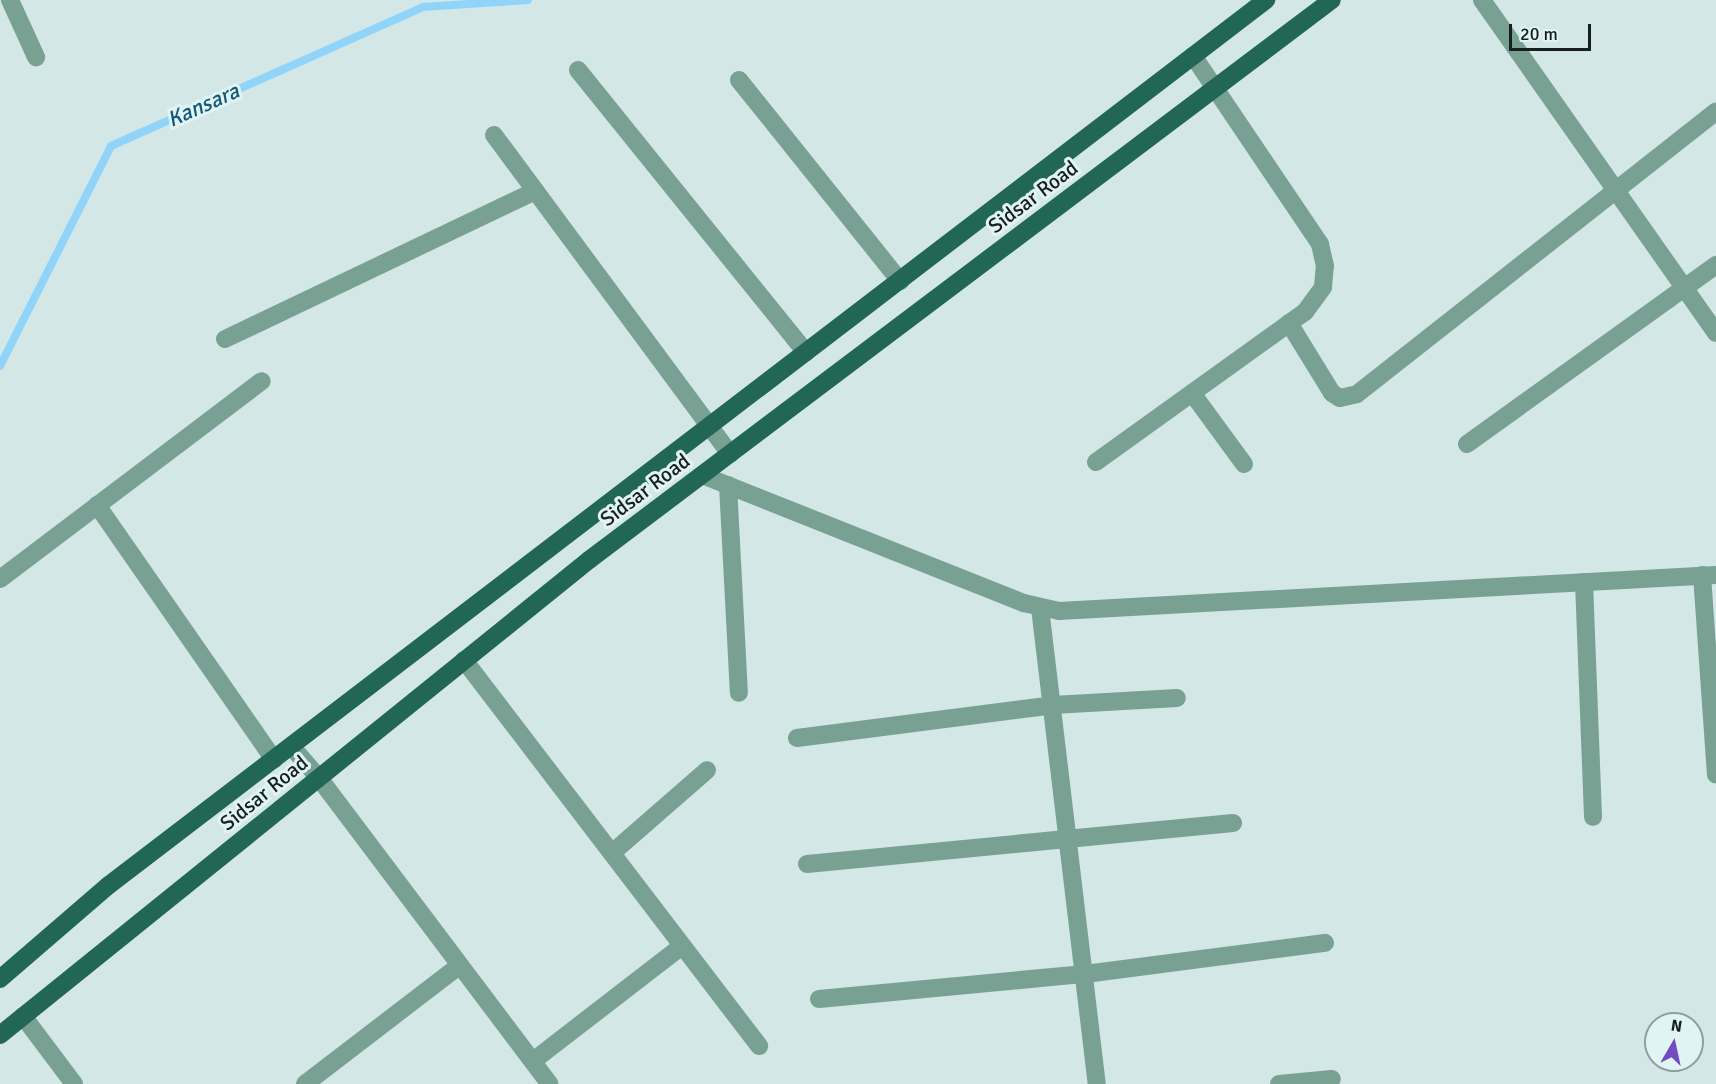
<!DOCTYPE html>
<html>
<head>
<meta charset="utf-8">
<style>
  body { margin:0 }
  #map { position:relative; width:1716px; height:1084px; overflow:hidden; background:#d3e7e6; font-family:Signika,sans-serif }
  div>[style] { position:absolute }
  .stream>* { height:8px; margin:-4px; padding:0 4px; transform-origin:4px; border-radius:4px; background:#91d4fa }
  .minor>* { height:18px; margin:-9px; padding:0 9px; transform-origin:9px; border-radius:9px; background:#78a194 }
  .major>* { height:18px; margin:-9px; padding:0 9px; transform-origin:9px; border-radius:9px; background:#226656 }
  span { translate:-50% -50%; white-space:nowrap; text-align:center; line-height:1.15; -webkit-text-stroke:6px #e0f4f4; paint-order:stroke }
  .street-label { font-size:21px; color:#171e1e }
  .water-label { font-size:22px; color:#155979; font-style:italic }
  .north { position:absolute; left:1644px; top:1012px; width:60px; height:60px; box-sizing:border-box; background:#e0f4f4; border:2px solid #909e9e; border-radius:50%; rotate:9deg; font-size:16px; font-weight:700; line-height:24px; text-align:center; color:#171e1e }
  .north::after { content:''; display:block; margin:auto; width:21px; height:27px; background:#734cc4; clip-path:polygon(50% 0,100% 100%,50% 72%,0 100%) }
  .scale { position:absolute; left:1509px; top:24px; width:82px; height:27px; box-sizing:border-box; border:3px solid #171e1e; border-top:0; padding-left:8px; font-size:18px; line-height:21px; white-space:nowrap; color:#171e1e; -webkit-text-stroke:4px #e0f4f4; paint-order:stroke }
</style>
</head>
<body>
<div id="map">
  <div class="stream">
    <i style="left:0;top:366px;width:246px;rotate:-63.2deg"></i>
    <i style="left:111px;top:146px;width:342px;rotate:-24deg"></i>
    <i style="left:423px;top:7px;width:105px;rotate:-3.8deg"></i>
  </div>
  <div class="minor">
    <i style="left:10px;top:0;width:63px;rotate:65.5deg"></i>
    <i style="left:1482px;top:0;width:407px;rotate:54.9deg"></i>
    <i style="left:578px;top:70px;width:363px;rotate:51.1deg"></i>
    <i style="left:739px;top:80px;width:258px;rotate:51.3deg"></i>
    <i style="left:494px;top:135px;width:397px;rotate:53.5deg"></i>
    <i style="left:1289px;top:323px;width:82px;rotate:58.4deg"></i>
    <i style="left:1332px;top:393px;width:9px;rotate:32deg"></i>
    <i style="left:1340px;top:398px;width:17px;rotate:-13deg"></i>
    <i style="left:1357px;top:394px;width:457px;rotate:-38.2deg"></i>
    <i style="left:225px;top:339px;width:344px;rotate:-25.5deg"></i>
    <i style="left:1192px;top:393px;width:88px;rotate:53.8deg"></i>
    <i style="left:1467px;top:444px;width:307px;rotate:-35.7deg"></i>
    <i style="left:1096px;top:462px;width:257px;rotate:-35.7deg"></i>
    <i style="left:1305px;top:312px;width:31px;rotate:-54deg"></i>
    <i style="left:1323px;top:287px;width:21px;rotate:-85deg"></i>
    <i style="left:1325px;top:266px;width:23px;rotate:-103deg"></i>
    <i style="left:1320px;top:244px;width:227px;rotate:-124deg"></i>
    <i style="left:702px;top:475px;width:347px;rotate:21.7deg"></i>
    <i style="left:1024px;top:603px;width:36px;rotate:13deg"></i>
    <i style="left:1059px;top:611px;width:658px;rotate:-3.14deg"></i>
    <i style="left:728px;top:485px;width:208px;rotate:87deg"></i>
    <i style="left:97px;top:505px;width:310px;rotate:55.2deg"></i>
    <i style="left:1702px;top:575px;width:200px;rotate:86deg"></i>
    <i style="left:0;top:579px;width:328px;rotate:-37.1deg"></i>
    <i style="left:1584px;top:582px;width:235px;rotate:87.8deg"></i>
    <i style="left:1040px;top:608px;width:479px;rotate:83.2deg"></i>
    <i style="left:464px;top:660px;width:486px;rotate:52.6deg"></i>
    <i style="left:797px;top:738px;width:258px;rotate:-7.3deg"></i>
    <i style="left:1053px;top:705px;width:124px;rotate:-3.2deg"></i>
    <i style="left:291px;top:746px;width:43px;rotate:48.8deg"></i>
    <i style="left:319px;top:778px;width:383px;rotate:53deg"></i>
    <i style="left:612px;top:853px;width:126px;rotate:-41.1deg"></i>
    <i style="left:807px;top:864px;width:428px;rotate:-5.5deg"></i>
    <i style="left:819px;top:999px;width:267px;rotate:-5.4deg"></i>
    <i style="left:1085px;top:974px;width:242px;rotate:-7.4deg"></i>
    <i style="left:23px;top:1016px;width:85px;rotate:53.1deg"></i>
    <i style="left:533px;top:1061px;width:188px;rotate:-37.7deg"></i>
    <i style="left:305px;top:1084px;width:195px;rotate:-37.5deg"></i>
    <i style="left:1279px;top:1084px;width:53px;rotate:-5.4deg"></i>
  </div>
  <div class="major">
    <i style="left:0;top:979px;width:144px;rotate:-40.8deg"></i>
    <i style="left:109px;top:885px;width:1457px;rotate:-37.41deg"></i>
    <i style="left:0;top:1035px;width:757px;rotate:-38.88deg"></i>
    <i style="left:589px;top:560px;width:930px;rotate:-37.01deg"></i>
  </div>
  <div class="street-label">
    <span style="left:1033px;top:197px;rotate:-37deg">Sidsar Road</span>
    <span style="left:645px;top:490px;rotate:-37deg">Sidsar Road</span>
    <span style="left:264px;top:793px;rotate:-39deg">Sidsar Road</span>
  </div>
  <div class="water-label">
    <span style="left:203px;top:105px;rotate:-24deg">Kansara</span>
  </div>
  <div class="north">N</div>
  <div class="scale">20 m</div>
</div>
</body>
</html>
